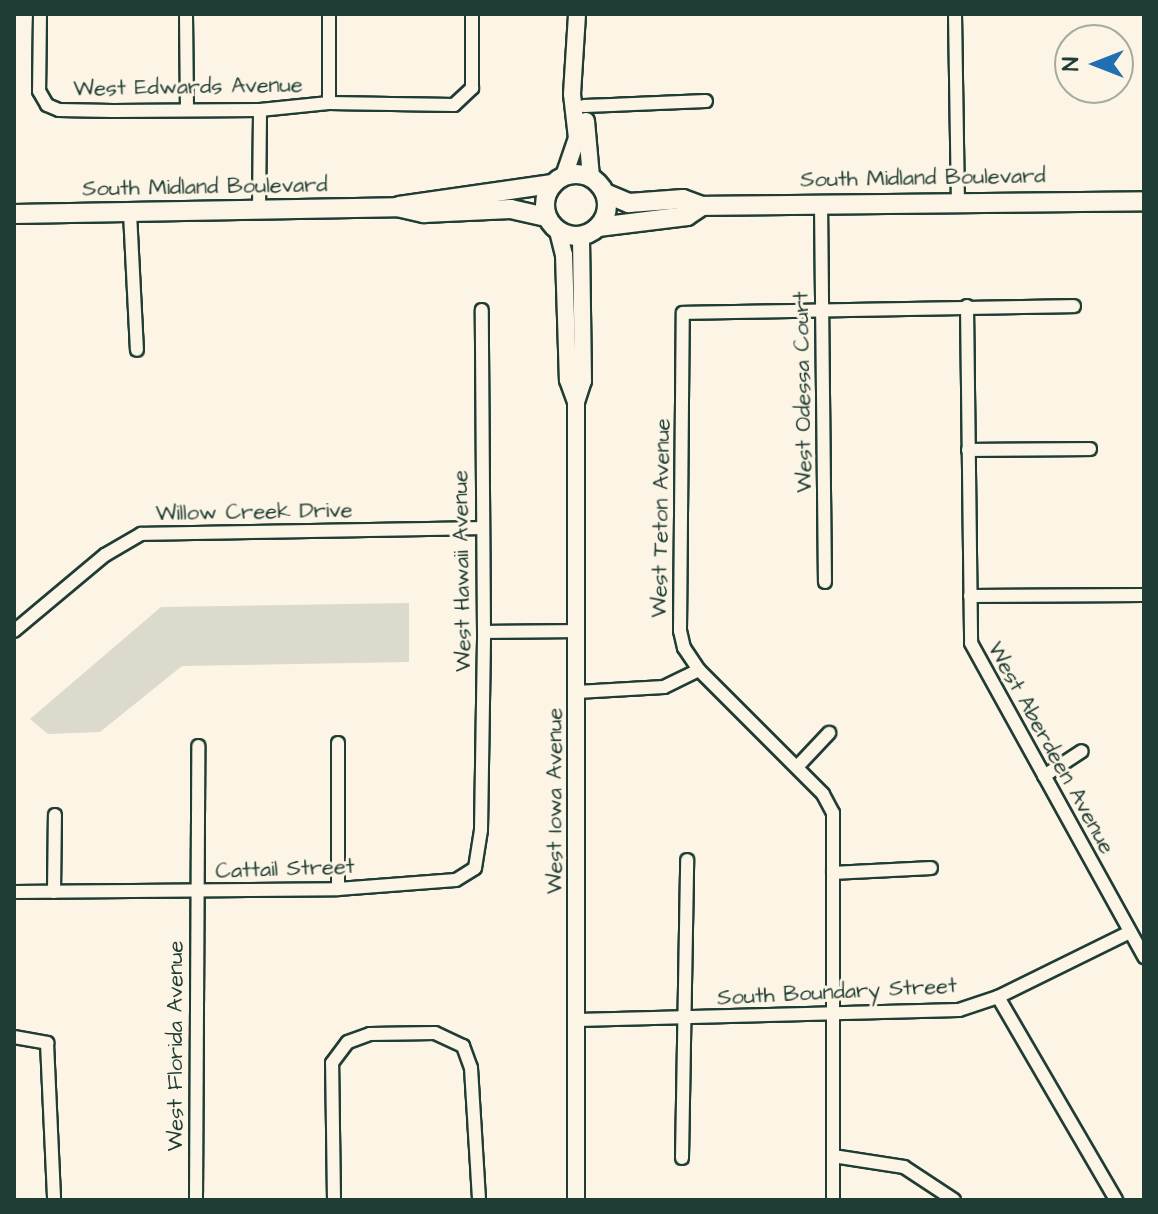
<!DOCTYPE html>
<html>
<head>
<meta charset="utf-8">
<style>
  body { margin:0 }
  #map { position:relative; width:1158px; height:1214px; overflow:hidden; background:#fcf5e5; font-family:"Architects Daughter",sans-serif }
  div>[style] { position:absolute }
  .green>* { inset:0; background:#dcdacc }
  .roads { filter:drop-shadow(2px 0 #1f3d34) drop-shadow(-2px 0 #1f3d34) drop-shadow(0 2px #1f3d34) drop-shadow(0 -2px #1f3d34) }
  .minor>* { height:12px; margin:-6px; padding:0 6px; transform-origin:6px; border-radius:6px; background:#fcf5e5 }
  .tertiary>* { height:16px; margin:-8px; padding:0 8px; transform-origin:8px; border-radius:8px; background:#fcf5e5 }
  .secondary>* { height:18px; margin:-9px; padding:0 9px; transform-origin:9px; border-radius:9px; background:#fcf5e5 }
  .secondary>.ring { margin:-9px; padding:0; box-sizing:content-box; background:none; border:18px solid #fcf5e5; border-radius:50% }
  span { translate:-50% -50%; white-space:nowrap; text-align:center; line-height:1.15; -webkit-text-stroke:6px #fcf5e5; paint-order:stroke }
  .street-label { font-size:22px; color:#1f3d34 }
  .frame { position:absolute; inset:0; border:16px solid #1f3d34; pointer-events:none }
  .north { position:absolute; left:1054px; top:24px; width:80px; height:80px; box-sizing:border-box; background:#fcf5e5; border:2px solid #a4ab9e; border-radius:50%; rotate:270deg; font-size:22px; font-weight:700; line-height:32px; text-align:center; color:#1f3d34 }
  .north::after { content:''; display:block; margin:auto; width:28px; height:36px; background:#1f6fb2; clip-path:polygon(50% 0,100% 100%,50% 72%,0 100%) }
</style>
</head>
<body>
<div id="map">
  <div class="green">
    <i style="clip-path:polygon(409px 603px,409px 662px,182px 666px,100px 732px,48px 734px,30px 719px,161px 607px)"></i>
  </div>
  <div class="roads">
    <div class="minor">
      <i style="left:40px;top:14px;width:77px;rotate:90.7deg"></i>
      <i style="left:39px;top:91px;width:16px;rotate:60deg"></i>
      <i style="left:47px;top:105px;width:13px;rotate:23deg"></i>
      <i style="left:59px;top:110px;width:54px;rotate:1.1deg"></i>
      <i style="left:113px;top:111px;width:147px;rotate:-0.4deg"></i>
      <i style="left:260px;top:110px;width:69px;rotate:-5.8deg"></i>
      <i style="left:329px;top:103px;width:125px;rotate:0.9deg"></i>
      <i style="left:454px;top:105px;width:25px;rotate:-43deg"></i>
      <i style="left:472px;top:88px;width:74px;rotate:-90deg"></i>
      <i style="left:186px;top:14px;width:96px;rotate:89.4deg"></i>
      <i style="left:329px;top:14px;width:89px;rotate:90deg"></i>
      <i style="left:955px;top:14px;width:186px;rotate:89.1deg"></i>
      <i style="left:584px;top:106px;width:122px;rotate:-2.3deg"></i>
      <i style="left:821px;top:202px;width:380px;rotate:89.4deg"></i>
      <i style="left:259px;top:209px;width:99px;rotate:-89.4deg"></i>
      <i style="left:130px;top:213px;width:137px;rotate:87.1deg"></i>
      <i style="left:967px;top:306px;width:337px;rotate:89.3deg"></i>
      <i style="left:971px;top:643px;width:359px;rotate:61.1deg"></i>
      <i style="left:968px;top:450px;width:122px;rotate:-0.5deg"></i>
      <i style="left:970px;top:596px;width:174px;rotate:-0.3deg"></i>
      <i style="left:14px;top:631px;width:119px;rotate:-39.9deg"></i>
      <i style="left:105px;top:555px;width:42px;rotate:-30.3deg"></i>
      <i style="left:141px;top:534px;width:339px;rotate:-1deg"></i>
      <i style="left:484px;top:632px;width:93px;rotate:-0.6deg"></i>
      <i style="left:577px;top:692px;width:87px;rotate:-3.3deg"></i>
      <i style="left:664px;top:687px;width:39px;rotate:-26deg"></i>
      <i style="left:338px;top:743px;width:146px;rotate:90deg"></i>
      <i style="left:797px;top:767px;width:47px;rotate:-46.7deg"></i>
      <i style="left:1044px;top:776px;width:45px;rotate:-33.3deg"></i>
      <i style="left:833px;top:873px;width:98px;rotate:-2.9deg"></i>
      <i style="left:14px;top:892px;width:324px;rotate:-0.5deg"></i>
      <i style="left:338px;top:889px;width:118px;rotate:-4.4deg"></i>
      <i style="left:456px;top:880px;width:22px;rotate:-32deg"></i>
      <i style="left:475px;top:868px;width:38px;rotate:-81deg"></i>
      <i style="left:481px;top:830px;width:198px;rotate:-89.1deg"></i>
      <i style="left:484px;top:632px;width:322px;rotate:-90.4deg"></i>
      <i style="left:54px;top:892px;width:77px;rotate:-89.3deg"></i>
      <i style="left:998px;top:997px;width:235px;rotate:59.8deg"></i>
      <i style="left:577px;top:1020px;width:382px;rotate:-1.5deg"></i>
      <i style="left:959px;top:1010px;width:41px;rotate:-18.4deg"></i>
      <i style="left:998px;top:997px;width:147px;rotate:-26.2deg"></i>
      <i style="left:14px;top:1037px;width:34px;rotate:10deg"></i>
      <i style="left:47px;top:1043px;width:157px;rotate:87.4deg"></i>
      <i style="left:833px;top:1156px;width:72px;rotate:8.8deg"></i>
      <i style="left:904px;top:1167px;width:60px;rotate:33.4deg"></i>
      <i style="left:682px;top:1158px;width:298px;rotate:-89deg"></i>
      <i style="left:196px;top:1200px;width:454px;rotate:-89.7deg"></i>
      <i style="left:334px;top:1200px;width:137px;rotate:-90.8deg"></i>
      <i style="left:332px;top:1063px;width:26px;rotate:-53deg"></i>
      <i style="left:348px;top:1042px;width:23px;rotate:-20deg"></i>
      <i style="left:370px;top:1034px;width:65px;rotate:-0.9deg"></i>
      <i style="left:435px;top:1033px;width:31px;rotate:25deg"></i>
      <i style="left:463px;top:1046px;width:23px;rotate:70deg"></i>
      <i style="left:471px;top:1068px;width:132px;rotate:86.5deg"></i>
      <i style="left:833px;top:1200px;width:387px;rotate:-90deg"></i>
      <i style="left:833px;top:813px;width:21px;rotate:-118deg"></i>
      <i style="left:823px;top:794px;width:175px;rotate:-135deg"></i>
      <i style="left:699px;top:670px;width:27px;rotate:-124deg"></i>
      <i style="left:684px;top:648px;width:17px;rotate:-103deg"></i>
      <i style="left:680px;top:631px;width:318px;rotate:-89.5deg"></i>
      <i style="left:683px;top:313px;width:391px;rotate:-1deg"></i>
    </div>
    <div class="tertiary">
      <i style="left:586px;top:121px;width:56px;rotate:84.9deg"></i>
      <i style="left:564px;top:176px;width:40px;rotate:-71.1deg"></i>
      <i style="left:577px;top:138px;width:44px;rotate:-96.5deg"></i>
      <i style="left:572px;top:94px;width:80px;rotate:-86.4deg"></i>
      <i style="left:558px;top:231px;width:25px;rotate:76deg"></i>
      <i style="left:564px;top:255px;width:125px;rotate:88.2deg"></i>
      <i style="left:568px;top:380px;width:23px;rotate:70deg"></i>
      <i style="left:576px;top:402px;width:798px;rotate:90deg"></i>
      <i style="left:576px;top:402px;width:22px;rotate:-72deg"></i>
      <i style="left:583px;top:381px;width:145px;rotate:-90.8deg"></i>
    </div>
    <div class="secondary">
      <i class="ring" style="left:545px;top:174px;width:44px;height:44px"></i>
      <i style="left:605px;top:193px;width:26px;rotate:23deg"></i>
      <i style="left:629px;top:203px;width:54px;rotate:-4.2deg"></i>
      <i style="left:683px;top:199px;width:20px;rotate:20deg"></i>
      <i style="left:702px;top:206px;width:442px;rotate:-0.6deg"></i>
      <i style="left:399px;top:206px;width:155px;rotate:-8.2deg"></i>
      <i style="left:14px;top:214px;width:383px;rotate:-1deg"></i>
      <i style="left:397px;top:207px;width:28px;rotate:13deg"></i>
      <i style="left:424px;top:213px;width:87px;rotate:-2.6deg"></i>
      <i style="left:511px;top:209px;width:37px;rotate:13deg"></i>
      <i style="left:598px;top:227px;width:90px;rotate:-7deg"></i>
      <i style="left:687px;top:216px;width:18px;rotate:-34deg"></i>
    </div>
  </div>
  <div class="street-label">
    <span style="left:188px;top:87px;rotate:-1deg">West Edwards Avenue</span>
    <span style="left:923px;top:178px;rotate:-1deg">South Midland Boulevard</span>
    <span style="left:205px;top:187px;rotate:-1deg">South Midland Boulevard</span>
    <span style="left:803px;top:392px;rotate:-91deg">West Odessa Court</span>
    <span style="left:254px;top:512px;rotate:-1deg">Willow Creek Drive</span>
    <span style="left:661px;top:518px;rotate:-89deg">West Teton Avenue</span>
    <span style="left:462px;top:571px;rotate:-91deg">West Hawaii Avenue</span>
    <span style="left:1051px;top:748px;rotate:61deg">West Aberdeen Avenue</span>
    <span style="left:555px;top:801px;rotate:-90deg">West Iowa Avenue</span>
    <span style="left:285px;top:869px;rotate:-2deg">Cattail Street</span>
    <span style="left:837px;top:992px;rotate:-3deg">South Boundary Street</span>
    <span style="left:176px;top:1046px;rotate:-90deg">West Florida Avenue</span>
  </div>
  <div class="frame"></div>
  <div class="north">N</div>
</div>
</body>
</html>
